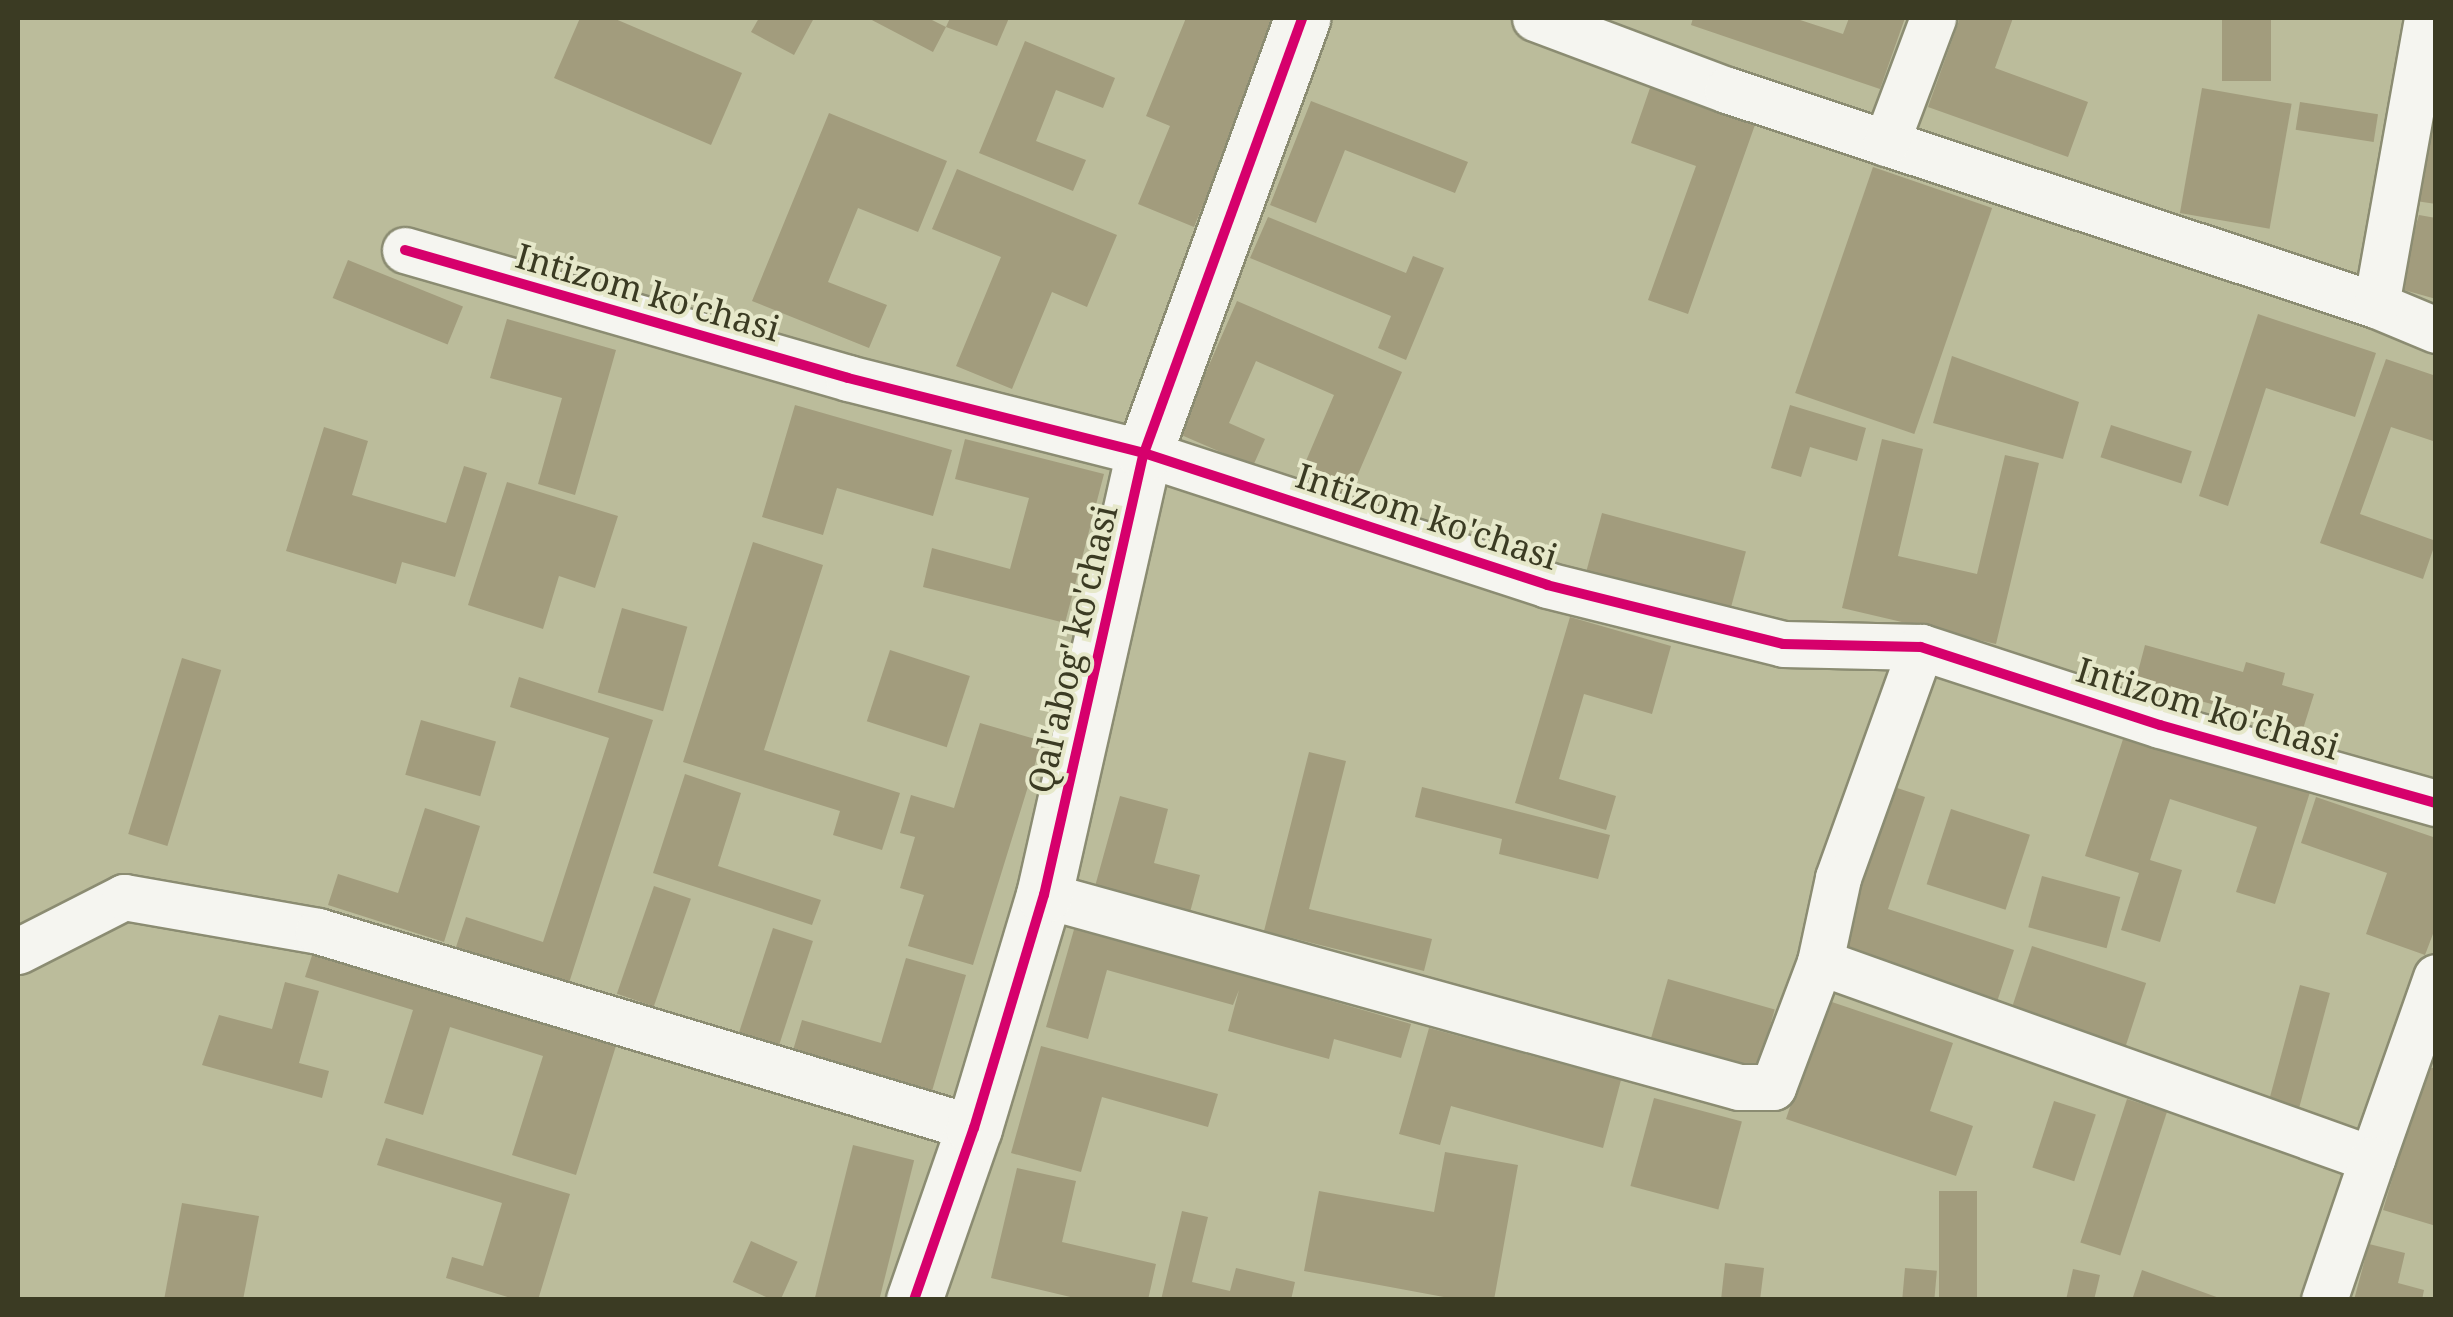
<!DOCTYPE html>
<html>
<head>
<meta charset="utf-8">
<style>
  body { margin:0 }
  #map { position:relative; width:2453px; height:1317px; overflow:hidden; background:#bbbc9b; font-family:"Noto Serif",serif }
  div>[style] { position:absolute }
  .building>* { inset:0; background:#a29c7d; transform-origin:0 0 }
  .roads { filter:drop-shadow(2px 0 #8b8c72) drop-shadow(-2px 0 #8b8c72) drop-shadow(0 2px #8b8c72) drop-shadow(0 -2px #8b8c72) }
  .street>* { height:45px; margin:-22.5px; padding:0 22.5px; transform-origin:22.5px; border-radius:22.5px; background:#f5f5f0 }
  .secondary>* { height:55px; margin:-27.5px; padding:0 27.5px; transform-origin:27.5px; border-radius:27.5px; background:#f5f5f0 }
  .cycleway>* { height:10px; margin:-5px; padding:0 5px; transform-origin:5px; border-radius:5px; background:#d6006c }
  span { translate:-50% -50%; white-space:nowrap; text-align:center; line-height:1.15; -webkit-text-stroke:8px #e6e8ca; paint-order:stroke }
  .street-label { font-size:35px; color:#3b3b23 }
  .frame { position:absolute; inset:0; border:20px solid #3b3b23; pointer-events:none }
</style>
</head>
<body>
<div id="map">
  <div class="building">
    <i style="clip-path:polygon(580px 18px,613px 18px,742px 73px,711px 145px,554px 78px)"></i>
    <i style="clip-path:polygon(759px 18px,814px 18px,794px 55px,751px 32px)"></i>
    <i style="clip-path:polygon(868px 18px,928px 18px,946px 27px,933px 52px)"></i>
    <i style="clip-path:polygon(950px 18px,1009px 18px,997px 46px,946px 27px)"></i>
    <i style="clip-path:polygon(1186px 18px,1280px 18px,1194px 227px,1138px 204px,1170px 126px,1146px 116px)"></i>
    <i style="clip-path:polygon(1693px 18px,1794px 18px,1843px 34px,1849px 18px,1905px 18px,1880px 89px,1691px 25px)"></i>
    <i style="clip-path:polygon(1960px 18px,2013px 18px,1995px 68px,2088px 102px,2068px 157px,1928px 107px)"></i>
    <i style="left:2222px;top:18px;width:49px;height:63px"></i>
    <i style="clip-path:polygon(1025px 41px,1115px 78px,1103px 108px,1056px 90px,1036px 141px,1086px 160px,1073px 191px,979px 153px)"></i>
    <i style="clip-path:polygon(2436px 65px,2436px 204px,2409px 200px)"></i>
    <i style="clip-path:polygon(1651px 85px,1756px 122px,1688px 314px,1648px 300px,1696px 166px,1631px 143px)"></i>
    <i style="left:2202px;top:88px;width:91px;height:127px;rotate:10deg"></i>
    <i style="clip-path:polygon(1311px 101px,1468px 162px,1455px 193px,1345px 150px,1316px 223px,1270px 205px)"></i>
    <i style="left:2300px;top:102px;width:79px;height:28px;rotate:9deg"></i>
    <i style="clip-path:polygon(829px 113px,947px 161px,918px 232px,858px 208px,828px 282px,887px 305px,869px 348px,752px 301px)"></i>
    <i style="left:1873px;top:167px;width:126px;height:239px;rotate:19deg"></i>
    <i style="clip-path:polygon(957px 169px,1117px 235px,1087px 307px,1052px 292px,1012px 389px,956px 366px,1001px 257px,932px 229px)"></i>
    <i style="clip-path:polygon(2419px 215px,2436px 218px,2436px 299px,2397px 288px)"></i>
    <i style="clip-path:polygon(1268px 217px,1406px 273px,1413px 256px,1444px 268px,1406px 360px,1378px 348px,1391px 316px,1250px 258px)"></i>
    <i style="left:348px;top:260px;width:124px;height:41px;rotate:22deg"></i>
    <i style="clip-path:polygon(1237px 301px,1402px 372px,1349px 495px,1300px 475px,1334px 395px,1256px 361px,1229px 423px,1265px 439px,1253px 466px,1179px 434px)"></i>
    <i style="clip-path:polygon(2258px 314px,2376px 353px,2355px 417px,2266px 388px,2228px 506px,2199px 496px)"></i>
    <i style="clip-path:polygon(507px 319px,616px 350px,575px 495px,538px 484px,562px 398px,490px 378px)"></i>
    <i style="clip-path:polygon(1952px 356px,2079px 402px,2063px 459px,1933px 423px)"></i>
    <i style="clip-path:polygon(2386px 359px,2436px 376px,2436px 442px,2391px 427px,2360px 514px,2436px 541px,2423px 579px,2320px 543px)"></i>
    <i style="clip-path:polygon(795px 405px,952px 450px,933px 516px,837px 488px,823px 535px,762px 517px)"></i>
    <i style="clip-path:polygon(1790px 405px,1866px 428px,1857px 461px,1810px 447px,1801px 477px,1771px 468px)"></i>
    <i style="left:2111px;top:425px;width:85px;height:34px;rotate:18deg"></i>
    <i style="clip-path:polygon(324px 427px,368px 441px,352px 495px,446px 523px,464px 466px,487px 473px,455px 577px,402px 562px,396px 584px,286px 551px)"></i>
    <i style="clip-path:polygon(965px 439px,1104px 474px,1065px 623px,923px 587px,932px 548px,1010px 569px,1029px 498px,955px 479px)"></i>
    <i style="clip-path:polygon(1882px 439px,1923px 449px,1898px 556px,1977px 574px,2005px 455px,2039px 463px,1996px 644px,1842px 608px)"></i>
    <i style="clip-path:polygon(507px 482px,618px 516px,595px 588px,559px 576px,543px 629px,468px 605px)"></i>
    <i style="left:1602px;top:513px;width:149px;height:63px;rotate:15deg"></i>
    <i style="clip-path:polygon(753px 542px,823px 565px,764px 750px,900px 793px,882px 850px,833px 835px,840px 811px,683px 762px)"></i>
    <i style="left:622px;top:608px;width:68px;height:88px;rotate:16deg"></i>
    <i style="clip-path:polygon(1570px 617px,1671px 646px,1652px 714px,1584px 694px,1559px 779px,1616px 796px,1606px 830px,1515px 803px)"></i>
    <i style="clip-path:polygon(2145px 645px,2243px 672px,2246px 662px,2285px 673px,2282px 685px,2314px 694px,2303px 729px,2135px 683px)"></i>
    <i style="left:890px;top:650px;width:84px;height:75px;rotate:18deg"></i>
    <i style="left:182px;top:658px;width:41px;height:184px;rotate:17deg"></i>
    <i style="clip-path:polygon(519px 677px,653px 720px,569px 983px,456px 947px,466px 917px,543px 942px,609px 738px,510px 707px)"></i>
    <i style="left:421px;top:720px;width:78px;height:57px;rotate:16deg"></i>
    <i style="clip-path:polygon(980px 723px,1042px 741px,973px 965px,908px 946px,924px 895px,900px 888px,915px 837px,900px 833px,911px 795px,954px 808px)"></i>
    <i style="clip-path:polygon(2125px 733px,2310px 792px,2275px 904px,2236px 892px,2257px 827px,2170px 799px,2150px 860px,2182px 870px,2160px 942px,2121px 930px,2139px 873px,2085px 856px)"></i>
    <i style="clip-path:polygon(1309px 752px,1346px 761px,1309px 909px,1432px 939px,1424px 971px,1264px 931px)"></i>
    <i style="clip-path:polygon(685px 774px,741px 793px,718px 866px,821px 900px,812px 925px,653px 873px)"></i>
    <i style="clip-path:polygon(1422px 787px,1610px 835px,1598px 879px,1499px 854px,1502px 839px,1415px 817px)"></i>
    <i style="clip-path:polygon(1894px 787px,1925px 797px,1888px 909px,2014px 950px,1994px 1011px,1836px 960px)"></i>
    <i style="clip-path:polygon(1120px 796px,1168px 809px,1154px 863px,1200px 875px,1189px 916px,1094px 890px)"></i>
    <i style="clip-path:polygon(2316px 797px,2436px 838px,2436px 926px,2425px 955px,2366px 934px,2387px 873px,2301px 843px)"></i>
    <i style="clip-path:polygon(425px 808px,480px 826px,444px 942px,328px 905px,338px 874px,398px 893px)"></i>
    <i style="left:1951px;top:809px;width:83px;height:79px;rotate:18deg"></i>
    <i style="left:2042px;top:876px;width:81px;height:53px;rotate:15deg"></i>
    <i style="left:654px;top:886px;width:39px;height:114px;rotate:19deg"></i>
    <i style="clip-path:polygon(1075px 926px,1411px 1024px,1401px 1058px,1334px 1039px,1329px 1059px,1228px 1031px,1239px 990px,1233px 1005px,1107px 970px,1088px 1039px,1046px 1027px)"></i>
    <i style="left:773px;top:928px;width:42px;height:116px;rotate:18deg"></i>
    <i style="clip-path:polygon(316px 943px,619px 1036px,576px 1175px,512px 1155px,543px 1056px,450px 1027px,423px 1115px,384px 1103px,413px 1010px,305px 977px)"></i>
    <i style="left:2032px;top:946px;width:120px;height:69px;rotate:18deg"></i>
    <i style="clip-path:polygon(906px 958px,966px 975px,930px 1098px,791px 1057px,802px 1020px,881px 1043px)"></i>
    <i style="left:1668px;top:979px;width:111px;height:65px;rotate:16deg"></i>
    <i style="clip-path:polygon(285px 982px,319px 991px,299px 1063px,329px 1071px,322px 1098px,202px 1065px,219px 1015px,272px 1029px)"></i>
    <i style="left:2300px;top:985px;width:31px;height:122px;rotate:15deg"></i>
    <i style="clip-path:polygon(1826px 1000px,1953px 1043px,1930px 1111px,1973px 1126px,1956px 1176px,1786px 1119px)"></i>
    <i style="clip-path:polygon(1429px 1028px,1621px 1080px,1603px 1148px,1451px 1106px,1440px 1145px,1399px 1134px)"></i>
    <i style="clip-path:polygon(1041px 1046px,1218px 1094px,1208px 1127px,1102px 1097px,1081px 1172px,1011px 1153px)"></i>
    <i style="clip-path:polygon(2426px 1066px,2436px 1069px,2436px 1226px,2383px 1210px)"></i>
    <i style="left:1654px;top:1098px;width:91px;height:91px;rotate:15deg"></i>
    <i style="left:2127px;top:1099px;width:42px;height:151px;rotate:18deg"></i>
    <i style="left:2054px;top:1101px;width:44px;height:70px;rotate:18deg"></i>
    <i style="clip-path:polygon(386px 1138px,570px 1194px,538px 1300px,517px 1300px,446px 1278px,452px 1257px,483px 1266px,502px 1203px,377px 1165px)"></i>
    <i style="left:853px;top:1145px;width:63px;height:160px;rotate:14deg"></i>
    <i style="clip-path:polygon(1445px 1152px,1518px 1165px,1494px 1300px,1460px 1300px,1304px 1271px,1319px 1191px,1434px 1212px)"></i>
    <i style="clip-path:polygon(1017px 1168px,1076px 1181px,1062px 1242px,1156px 1264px,1148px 1300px,1083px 1300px,991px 1278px)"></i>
    <i style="left:1939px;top:1191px;width:38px;height:109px"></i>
    <i style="clip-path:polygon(182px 1203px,259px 1216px,243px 1300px,164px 1300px)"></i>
    <i style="clip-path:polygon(1182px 1211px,1208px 1217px,1192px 1282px,1230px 1291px,1236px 1268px,1295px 1282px,1291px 1300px,1161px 1300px)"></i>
    <i style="left:751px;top:1241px;width:51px;height:45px;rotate:24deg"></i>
    <i style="clip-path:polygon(2369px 1244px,2405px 1253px,2398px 1283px,2424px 1290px,2422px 1300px,2354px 1300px)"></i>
    <i style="clip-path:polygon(1725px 1263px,1764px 1268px,1760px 1300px,1721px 1300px)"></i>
    <i style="left:1905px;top:1268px;width:32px;height:32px;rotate:5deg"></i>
    <i style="clip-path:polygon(2073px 1269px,2100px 1275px,2094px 1300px,2066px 1300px)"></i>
    <i style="clip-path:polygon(2142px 1270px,2222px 1299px,2222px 1300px,2132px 1300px)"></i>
  </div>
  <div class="roads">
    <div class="street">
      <i style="left:1535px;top:18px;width:205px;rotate:20.6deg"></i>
      <i style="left:1727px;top:90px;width:684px;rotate:18.33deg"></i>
      <i style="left:2376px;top:305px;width:65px;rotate:22.6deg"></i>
      <i style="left:1886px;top:143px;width:134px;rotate:-69.4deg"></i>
      <i style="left:405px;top:250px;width:461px;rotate:16.1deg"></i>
      <i style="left:848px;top:378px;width:305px;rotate:14.2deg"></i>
      <i style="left:1144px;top:453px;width:424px;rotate:18.1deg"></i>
      <i style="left:1547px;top:585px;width:243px;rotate:14deg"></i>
      <i style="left:1783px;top:644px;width:138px;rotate:1.2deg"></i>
      <i style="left:1921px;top:647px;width:251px;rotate:18.1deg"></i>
      <i style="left:2160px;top:725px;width:287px;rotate:15.8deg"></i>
      <i style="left:2376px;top:305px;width:291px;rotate:-79.9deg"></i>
      <i style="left:1921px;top:647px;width:245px;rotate:109.8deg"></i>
      <i style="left:1838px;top:878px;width:86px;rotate:102.1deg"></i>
      <i style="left:1820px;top:962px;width:586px;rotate:19.64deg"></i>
      <i style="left:2372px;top:1159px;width:193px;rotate:-70.6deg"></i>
      <i style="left:1044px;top:895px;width:721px;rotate:15.44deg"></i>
      <i style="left:1739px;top:1087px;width:34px"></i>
      <i style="left:1773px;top:1087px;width:134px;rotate:-69.4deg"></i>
      <i style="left:18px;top:951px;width:119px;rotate:-27deg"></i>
      <i style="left:124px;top:897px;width:197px;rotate:9.9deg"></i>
      <i style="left:318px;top:931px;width:685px;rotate:16.72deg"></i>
      <i style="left:2324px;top:1300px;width:149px;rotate:-71.2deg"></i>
    </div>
    <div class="secondary">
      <i style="left:914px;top:1300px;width:182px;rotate:-70.8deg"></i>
      <i style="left:974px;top:1128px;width:243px;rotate:-73.3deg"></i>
      <i style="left:1044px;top:895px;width:453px;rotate:-77.3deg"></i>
      <i style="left:1144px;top:453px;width:463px;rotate:-70deg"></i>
    </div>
  </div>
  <div class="cycleway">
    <i style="left:405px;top:250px;width:461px;rotate:16.1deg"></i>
    <i style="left:848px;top:378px;width:305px;rotate:14.2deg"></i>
    <i style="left:1144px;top:453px;width:424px;rotate:18.1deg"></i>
    <i style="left:1547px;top:585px;width:243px;rotate:14deg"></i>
    <i style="left:1783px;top:644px;width:138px;rotate:1.2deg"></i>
    <i style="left:1921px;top:647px;width:251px;rotate:18.1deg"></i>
    <i style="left:2160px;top:725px;width:287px;rotate:15.8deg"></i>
    <i style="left:914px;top:1300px;width:182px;rotate:-70.8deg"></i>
    <i style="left:974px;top:1128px;width:243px;rotate:-73.3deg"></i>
    <i style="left:1044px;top:895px;width:453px;rotate:-77.3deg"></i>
    <i style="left:1144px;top:453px;width:463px;rotate:-70deg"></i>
  </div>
  <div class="street-label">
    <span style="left:648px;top:292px;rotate:16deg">Intizom ko'chasi</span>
    <span style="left:1427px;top:516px;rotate:18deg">Intizom ko'chasi</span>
    <span style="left:1072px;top:649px;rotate:-77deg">Qal'abog' ko'chasi</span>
    <span style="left:2208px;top:708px;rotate:17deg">Intizom ko'chasi</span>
  </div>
  <div class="frame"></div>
</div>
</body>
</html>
